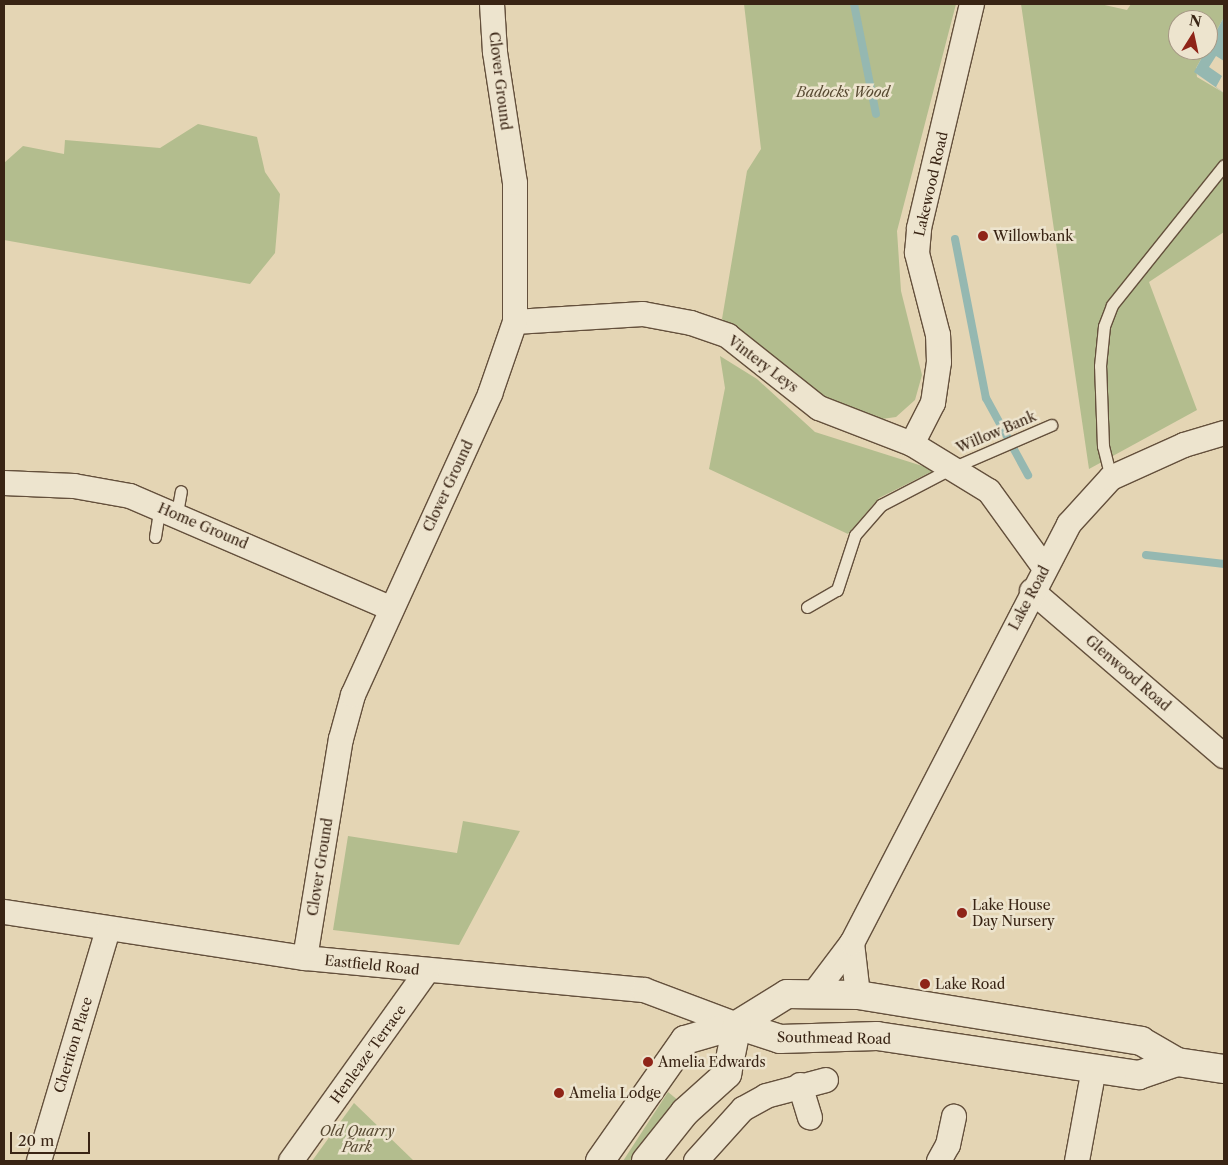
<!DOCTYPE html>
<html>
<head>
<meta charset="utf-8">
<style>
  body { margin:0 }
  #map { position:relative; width:1228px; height:1165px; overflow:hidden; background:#e4d5b4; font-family:"Libre Caslon Text",serif }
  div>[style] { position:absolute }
  .green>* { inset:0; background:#b3bd8e }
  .water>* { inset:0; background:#95b8b1 }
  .pier>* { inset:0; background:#e4d5b4 }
  .stream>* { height:8px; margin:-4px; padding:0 4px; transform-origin:4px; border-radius:4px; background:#95b8b1 }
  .roads { filter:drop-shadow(1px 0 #64503c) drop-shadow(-1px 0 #64503c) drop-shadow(0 1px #64503c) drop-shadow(0 -1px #64503c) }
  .service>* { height:11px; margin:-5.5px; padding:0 5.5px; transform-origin:5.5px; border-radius:5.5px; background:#ede4ce }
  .minor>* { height:24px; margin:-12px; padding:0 12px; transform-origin:12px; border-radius:12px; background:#ede4ce }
  .secondary>* { height:28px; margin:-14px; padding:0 14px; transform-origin:14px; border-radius:14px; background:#ede4ce }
  .dots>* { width:14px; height:14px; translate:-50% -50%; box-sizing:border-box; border:2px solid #ede4ce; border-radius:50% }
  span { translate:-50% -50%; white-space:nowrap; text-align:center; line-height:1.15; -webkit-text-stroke:5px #ede4ce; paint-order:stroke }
  .street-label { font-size:14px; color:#392414 }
  .park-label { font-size:14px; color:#584a32; font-style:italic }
  .poi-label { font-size:14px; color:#392414 }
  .left { translate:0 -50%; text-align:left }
  .frame { position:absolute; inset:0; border:5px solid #392414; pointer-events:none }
  .north { position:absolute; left:1168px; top:10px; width:50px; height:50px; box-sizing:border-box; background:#ede4ce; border:1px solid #a59784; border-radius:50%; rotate:10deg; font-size:14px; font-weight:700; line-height:20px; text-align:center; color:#392414 }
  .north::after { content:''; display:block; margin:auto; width:18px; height:22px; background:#8f2418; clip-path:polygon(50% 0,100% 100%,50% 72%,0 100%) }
  .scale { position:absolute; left:10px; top:1132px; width:80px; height:22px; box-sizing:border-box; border:2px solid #392414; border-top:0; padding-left:6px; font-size:15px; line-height:18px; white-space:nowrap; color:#392414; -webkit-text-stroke:4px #ede4ce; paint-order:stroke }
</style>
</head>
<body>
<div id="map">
  <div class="green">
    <i style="clip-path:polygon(744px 4px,956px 4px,897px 231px,901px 291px,922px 375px,915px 400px,896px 417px,875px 420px,826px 398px,722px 319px,747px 171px,761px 149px)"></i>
    <i style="clip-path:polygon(1021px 4px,1100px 4px,1127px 10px,1131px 4px,1224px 4px,1224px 17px,1208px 46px,1208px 20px,1178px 20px,1178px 50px,1206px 50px,1196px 68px,1197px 77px,1224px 93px,1224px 232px,1149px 282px,1197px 410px,1089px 469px)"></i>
    <i style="clip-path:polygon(198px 124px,257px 137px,265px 172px,280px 194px,275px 253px,250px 284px,4px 240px,4px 163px,23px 146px,64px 154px,65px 140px,160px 148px)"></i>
    <i style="clip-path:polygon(720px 356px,757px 379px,815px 432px,935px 470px,879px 498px,848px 534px,709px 469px,725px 388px)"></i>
    <i style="clip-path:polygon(463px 821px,520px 831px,459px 945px,333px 930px,348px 836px,457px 853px)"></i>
    <i style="clip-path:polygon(668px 1092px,679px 1101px,636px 1161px,623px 1161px)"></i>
    <i style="clip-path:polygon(354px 1103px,414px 1161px,312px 1161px)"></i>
  </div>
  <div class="water">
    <i style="clip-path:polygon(1224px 17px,1224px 93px,1194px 72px)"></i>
  </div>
  <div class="pier">
    <i style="clip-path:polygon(1216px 56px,1224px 61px,1224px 93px,1216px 87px,1222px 76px,1209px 67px)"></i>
  </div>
  <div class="stream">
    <i style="left:854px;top:4px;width:112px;rotate:78.7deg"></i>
    <i style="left:955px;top:239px;width:162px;rotate:79deg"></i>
    <i style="left:986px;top:398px;width:88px;rotate:61.4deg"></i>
    <i style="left:1146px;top:555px;width:79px;rotate:6.6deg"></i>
  </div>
  <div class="roads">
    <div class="service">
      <i style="left:1111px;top:478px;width:33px;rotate:-104deg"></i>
      <i style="left:1103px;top:446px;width:80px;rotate:-92.1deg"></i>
      <i style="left:1100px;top:366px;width:40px;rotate:-84.3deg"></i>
      <i style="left:1104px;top:326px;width:22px;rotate:-69deg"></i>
      <i style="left:1112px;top:305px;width:179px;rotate:-51.3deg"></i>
      <i style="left:177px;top:513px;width:22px;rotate:-80deg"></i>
      <i style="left:155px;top:537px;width:30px;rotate:-81deg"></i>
      <i style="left:807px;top:607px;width:34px;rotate:-30deg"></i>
      <i style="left:837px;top:590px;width:58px;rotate:-71.9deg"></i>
      <i style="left:855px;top:535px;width:40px;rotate:-49deg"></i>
      <i style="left:881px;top:505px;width:82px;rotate:-27.5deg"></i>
      <i style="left:954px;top:467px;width:106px;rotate:-23.4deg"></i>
    </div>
    <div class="minor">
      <i style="left:515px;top:322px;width:128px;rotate:-3.6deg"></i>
      <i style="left:643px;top:314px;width:49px;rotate:10.6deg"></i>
      <i style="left:691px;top:323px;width:39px;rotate:19deg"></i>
      <i style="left:728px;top:336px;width:116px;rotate:38.4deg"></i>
      <i style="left:819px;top:408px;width:100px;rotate:21.2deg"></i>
      <i style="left:912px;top:444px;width:90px;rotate:31.4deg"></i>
      <i style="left:989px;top:491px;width:94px;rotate:54.1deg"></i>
      <i style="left:912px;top:444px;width:46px;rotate:-62.9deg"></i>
      <i style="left:933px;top:403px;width:41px;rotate:-81.7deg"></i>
      <i style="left:939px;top:362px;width:27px;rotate:-92deg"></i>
      <i style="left:938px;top:335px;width:85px;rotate:-104.4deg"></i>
      <i style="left:917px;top:253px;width:25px;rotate:-85deg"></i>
      <i style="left:919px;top:228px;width:230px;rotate:-76.7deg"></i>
      <i style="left:4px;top:483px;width:70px;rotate:2.5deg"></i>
      <i style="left:74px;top:486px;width:57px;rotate:10.1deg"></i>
      <i style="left:130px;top:496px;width:285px;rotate:23.3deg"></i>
      <i style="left:1032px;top:591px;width:253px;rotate:40.7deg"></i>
      <i style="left:4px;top:912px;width:304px;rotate:8.7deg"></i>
      <i style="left:305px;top:958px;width:341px;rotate:5.4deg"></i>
      <i style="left:644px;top:990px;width:99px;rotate:20.6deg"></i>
      <i style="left:852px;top:943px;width:52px;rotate:83.4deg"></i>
      <i style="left:305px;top:958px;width:222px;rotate:-80.7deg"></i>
      <i style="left:341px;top:739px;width:46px;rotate:-74.7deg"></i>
      <i style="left:353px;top:695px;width:331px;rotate:-65.5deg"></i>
      <i style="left:490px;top:394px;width:76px;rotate:-70.9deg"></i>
      <i style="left:515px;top:322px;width:139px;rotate:-90deg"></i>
      <i style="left:515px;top:183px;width:133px;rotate:-98.7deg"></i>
      <i style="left:495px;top:52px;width:48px;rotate:-93.6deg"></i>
      <i style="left:815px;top:992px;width:61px;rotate:-52.9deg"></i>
      <i style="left:852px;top:943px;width:472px;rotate:-62.6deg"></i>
      <i style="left:1069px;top:524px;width:62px;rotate:-47.6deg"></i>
      <i style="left:1111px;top:478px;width:80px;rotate:-24.3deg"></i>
      <i style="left:1184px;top:445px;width:42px;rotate:-16.7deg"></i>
      <i style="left:800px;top:1085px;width:34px;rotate:73deg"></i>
      <i style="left:39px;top:1161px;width:242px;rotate:-73.4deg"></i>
      <i style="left:291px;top:1161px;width:234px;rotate:-54.4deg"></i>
      <i style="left:696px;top:1161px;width:70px;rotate:-47.9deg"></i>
      <i style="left:743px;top:1109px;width:26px;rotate:-29deg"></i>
      <i style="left:766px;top:1096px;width:62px;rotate:-14.9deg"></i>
      <i style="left:939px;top:1161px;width:18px;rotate:-61deg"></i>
      <i style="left:948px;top:1145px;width:29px;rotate:-78deg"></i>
      <i style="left:1077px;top:1161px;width:95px;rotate:-79.6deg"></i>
    </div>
    <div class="secondary">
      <i style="left:737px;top:1025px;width:45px;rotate:18deg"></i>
      <i style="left:780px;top:1039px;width:97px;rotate:-1.8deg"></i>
      <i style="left:877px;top:1036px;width:265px;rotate:8.5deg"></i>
      <i style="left:1139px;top:1075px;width:40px;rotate:-18.9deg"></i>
      <i style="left:600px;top:1161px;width:148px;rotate:-54.9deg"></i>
      <i style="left:685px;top:1040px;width:54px;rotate:-16.1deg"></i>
      <i style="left:737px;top:1025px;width:59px;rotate:-31.8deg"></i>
      <i style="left:787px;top:994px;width:71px;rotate:0.8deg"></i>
      <i style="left:858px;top:995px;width:287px;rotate:9.2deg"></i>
      <i style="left:1141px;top:1041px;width:42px;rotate:30.3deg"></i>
      <i style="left:1177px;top:1062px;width:48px;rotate:8.5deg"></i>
      <i style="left:646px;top:1161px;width:63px;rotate:-51.5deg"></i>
      <i style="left:685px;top:1112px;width:57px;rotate:-42.1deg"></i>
      <i style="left:727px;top:1074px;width:50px;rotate:-78.5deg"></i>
    </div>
  </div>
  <div class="dots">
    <i style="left:983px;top:236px;background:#8f2418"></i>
    <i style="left:962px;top:913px;background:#8f2418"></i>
    <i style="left:925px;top:984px;background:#8f2418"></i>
    <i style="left:648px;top:1062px;background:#8f2418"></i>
    <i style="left:559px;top:1093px;background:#8f2418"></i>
  </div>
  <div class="street-label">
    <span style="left:500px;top:81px;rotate:83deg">Clover Ground</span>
    <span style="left:931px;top:184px;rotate:-77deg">Lakewood Road</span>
    <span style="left:763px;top:364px;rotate:37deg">Vintery Leys</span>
    <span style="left:996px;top:432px;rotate:-23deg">Willow Bank</span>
    <span style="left:448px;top:486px;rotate:-65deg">Clover Ground</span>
    <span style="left:203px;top:526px;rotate:23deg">Home Ground</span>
    <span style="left:1029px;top:598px;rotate:-62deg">Lake Road</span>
    <span style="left:1128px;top:673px;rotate:41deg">Glenwood Road</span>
    <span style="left:320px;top:867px;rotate:-81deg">Clover Ground</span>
    <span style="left:372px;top:965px;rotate:6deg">Eastfield Road</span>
    <span style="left:834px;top:1038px;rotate:1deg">Southmead Road</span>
    <span style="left:73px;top:1045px;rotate:-73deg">Cheriton Place</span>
    <span style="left:368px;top:1054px;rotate:-54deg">Henleaze Terrace</span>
  </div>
  <div class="park-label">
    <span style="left:843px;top:92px">Badocks Wood</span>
    <span style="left:357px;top:1139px">Old Quarry<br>Park</span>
  </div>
  <div class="poi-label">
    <span class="left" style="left:993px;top:236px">Willowbank</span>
    <span class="left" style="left:972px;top:913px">Lake House<br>Day Nursery</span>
    <span class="left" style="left:935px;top:984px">Lake Road</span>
    <span class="left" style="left:658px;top:1062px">Amelia Edwards</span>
    <span class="left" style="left:569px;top:1093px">Amelia Lodge</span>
  </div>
  <div class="frame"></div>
  <div class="north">N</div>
  <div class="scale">20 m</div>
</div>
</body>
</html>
